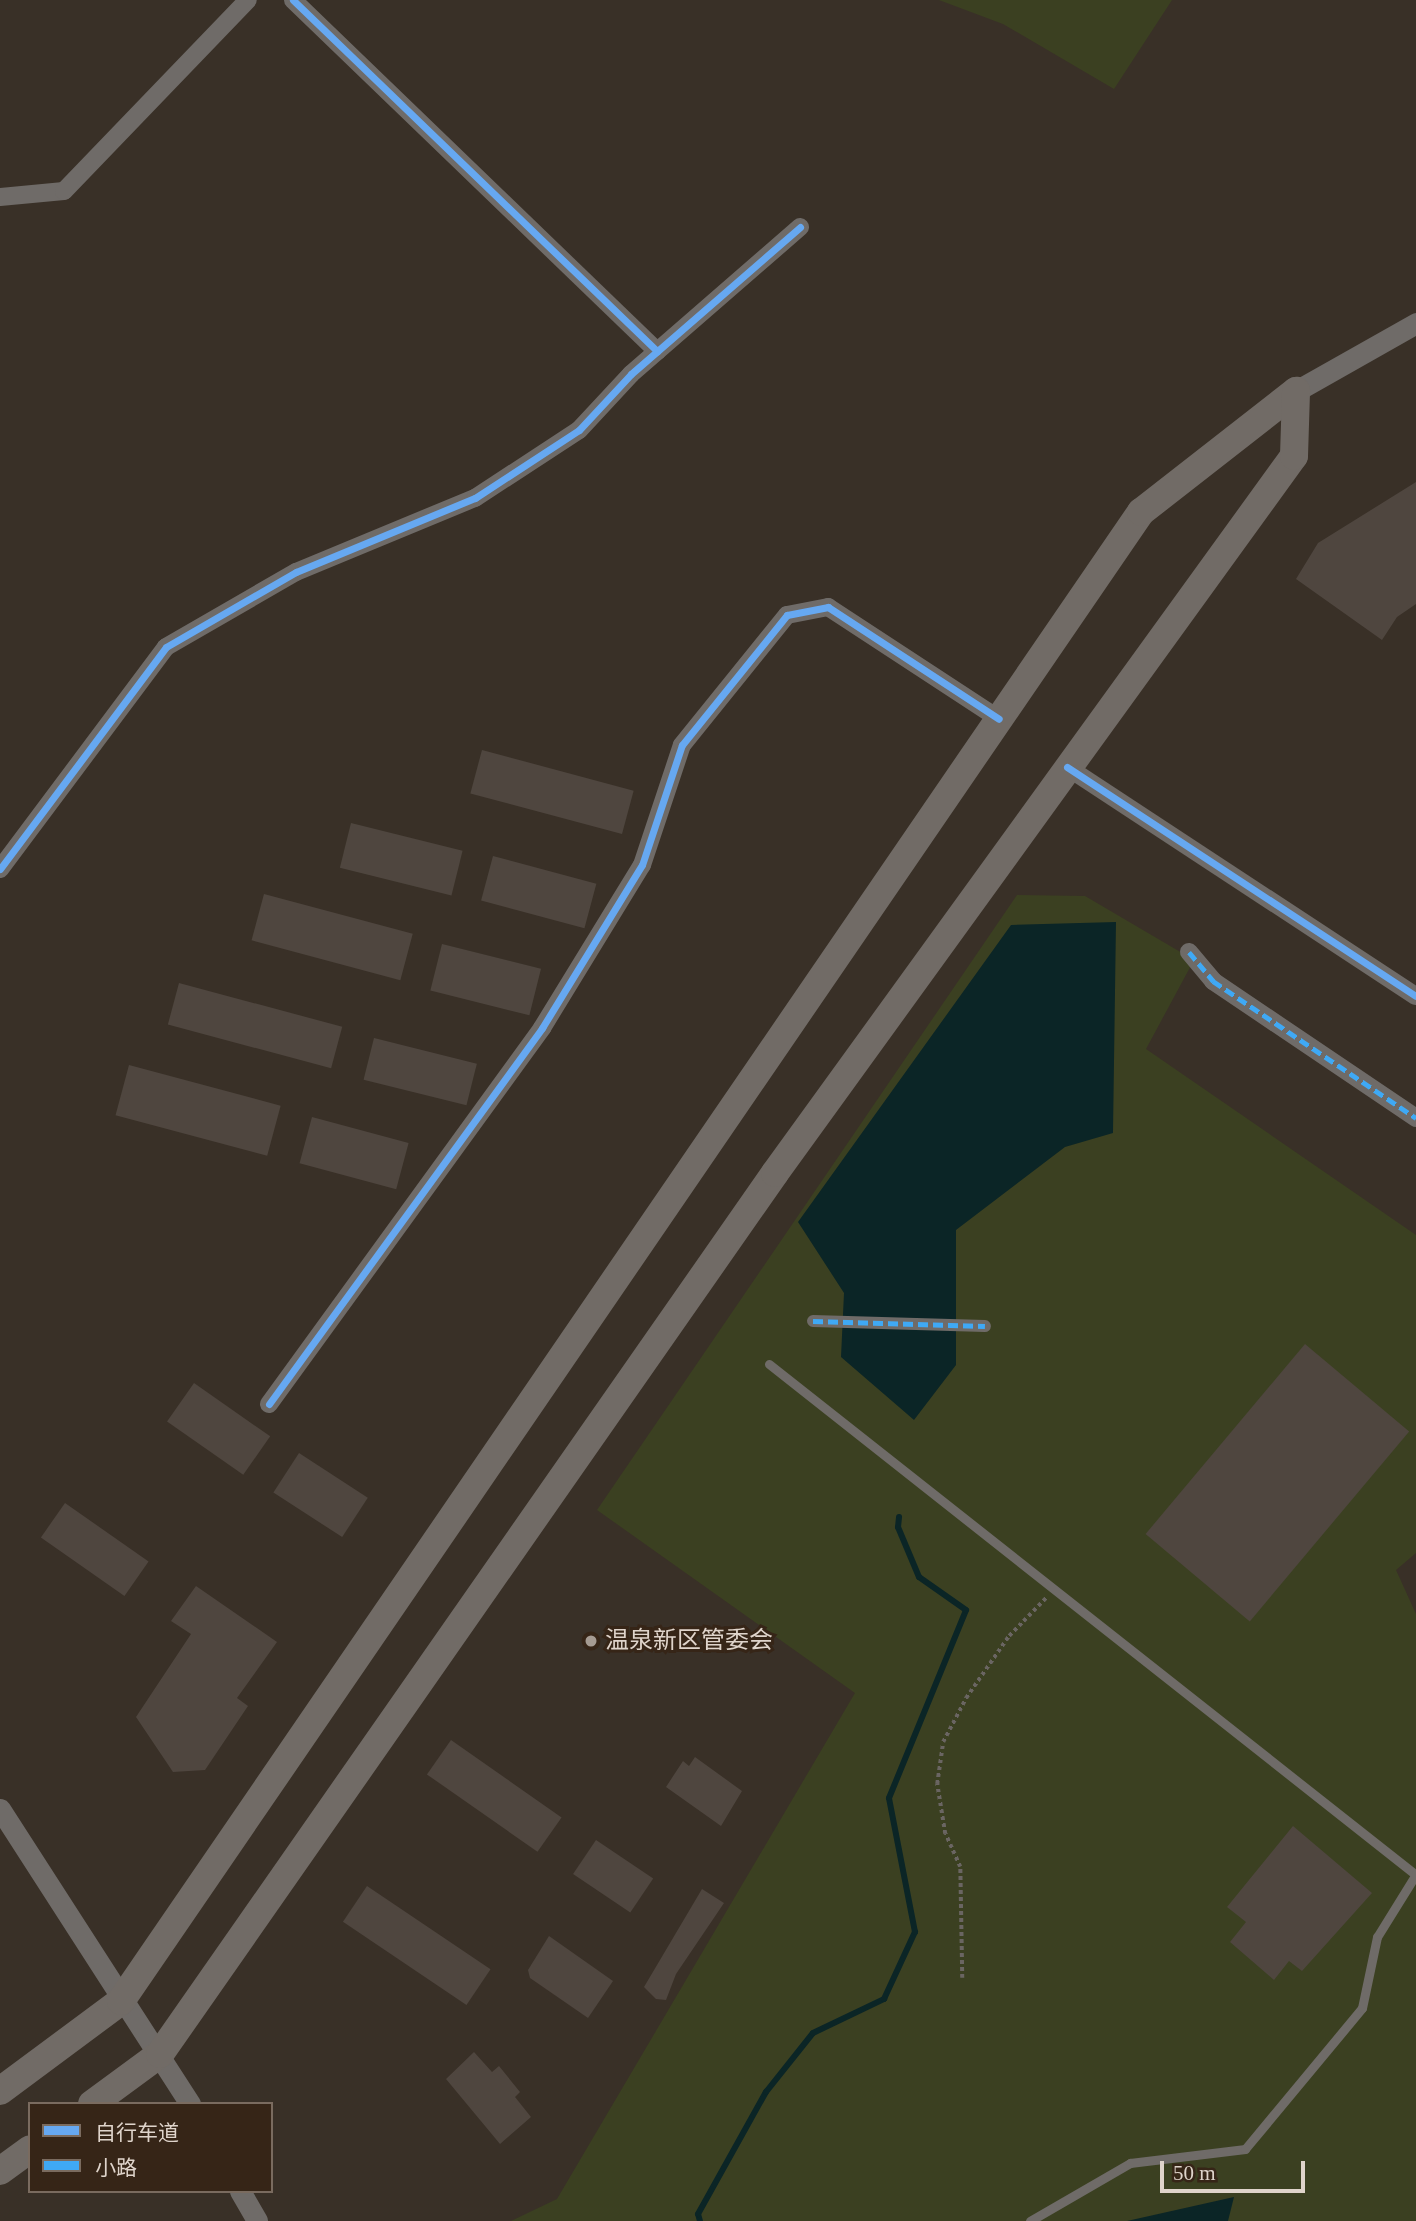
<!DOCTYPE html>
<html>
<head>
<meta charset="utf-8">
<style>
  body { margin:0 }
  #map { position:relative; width:1416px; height:2221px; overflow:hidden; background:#393027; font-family:"Times New Roman","Noto Sans SC",serif }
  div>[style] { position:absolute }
  .green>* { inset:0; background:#3b4021 }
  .water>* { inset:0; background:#0b2526 }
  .stream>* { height:6px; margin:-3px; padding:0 3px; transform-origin:3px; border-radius:3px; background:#0b2526 }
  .building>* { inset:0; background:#4f463f; transform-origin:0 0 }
  .path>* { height:3.5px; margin-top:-1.75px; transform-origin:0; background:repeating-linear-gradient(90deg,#6a6562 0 3.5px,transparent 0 7px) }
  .service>* { height:9px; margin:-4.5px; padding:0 4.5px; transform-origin:4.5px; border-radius:4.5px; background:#6f6b68 }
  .pedestrian>* { height:12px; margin:-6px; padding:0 6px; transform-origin:6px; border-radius:6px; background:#6f6b68 }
  .minor>* { height:18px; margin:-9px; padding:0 9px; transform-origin:9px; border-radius:9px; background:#6f6b68 }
  .tertiary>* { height:21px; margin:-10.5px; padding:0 10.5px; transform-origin:10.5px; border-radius:10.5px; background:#6f6b68 }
  .primary>* { height:28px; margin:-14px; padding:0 14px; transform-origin:14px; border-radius:14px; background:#716b66 }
  .quiet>* { height:5px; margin-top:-2.5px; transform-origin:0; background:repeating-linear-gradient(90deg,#3fa9f5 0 10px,transparent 0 15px) }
  .cycleway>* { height:7px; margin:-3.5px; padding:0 3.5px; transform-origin:3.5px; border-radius:3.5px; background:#66a8f1 }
  .dots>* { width:19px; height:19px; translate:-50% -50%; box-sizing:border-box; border:4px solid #362517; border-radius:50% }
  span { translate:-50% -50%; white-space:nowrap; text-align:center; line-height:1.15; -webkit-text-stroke:6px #362517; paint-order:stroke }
  .poi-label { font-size:24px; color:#dfd4cb }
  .left { translate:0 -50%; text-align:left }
  .legend { position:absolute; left:28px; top:2102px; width:245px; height:91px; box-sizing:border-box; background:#362517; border:2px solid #7a6b5f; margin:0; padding:9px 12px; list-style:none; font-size:21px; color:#dfd4cb }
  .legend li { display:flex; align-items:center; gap:14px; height:35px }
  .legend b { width:35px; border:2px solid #7a6b5f }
  .scale { position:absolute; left:1160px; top:2161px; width:145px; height:32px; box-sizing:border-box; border:4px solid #dfd4cb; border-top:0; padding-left:9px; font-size:21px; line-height:24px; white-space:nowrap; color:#dfd4cb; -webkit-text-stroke:5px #362517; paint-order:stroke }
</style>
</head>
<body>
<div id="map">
  <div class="green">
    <i style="clip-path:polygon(939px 0,1172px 0,1114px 89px,1003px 24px)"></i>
    <i style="clip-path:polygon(1017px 895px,1085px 896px,1194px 960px,1146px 1049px,1416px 1235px,1416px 1553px,1396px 1570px,1416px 1614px,1416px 2221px,511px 2221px,557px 2199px,855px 1693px,597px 1510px)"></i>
  </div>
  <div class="water">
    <i style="clip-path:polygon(1116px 922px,1113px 1133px,1065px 1147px,956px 1230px,956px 1365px,914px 1420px,841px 1357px,844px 1293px,798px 1222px,1011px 925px)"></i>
    <i style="clip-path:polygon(1234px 2197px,1228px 2221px,1127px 2221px)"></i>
  </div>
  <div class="stream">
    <i style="left:700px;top:2221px;width:7px;rotate:-106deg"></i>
    <i style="left:698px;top:2214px;width:140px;rotate:-60.9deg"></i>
    <i style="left:766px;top:2092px;width:75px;rotate:-51.5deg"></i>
    <i style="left:813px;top:2033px;width:79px;rotate:-25.6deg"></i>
    <i style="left:884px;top:1999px;width:74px;rotate:-65.2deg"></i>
    <i style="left:915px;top:1932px;width:136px;rotate:-101deg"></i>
    <i style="left:889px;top:1798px;width:203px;rotate:-67.7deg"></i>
    <i style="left:966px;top:1610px;width:57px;rotate:-144.9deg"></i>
    <i style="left:919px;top:1577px;width:54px;rotate:-112.8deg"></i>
    <i style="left:898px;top:1527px;width:10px;rotate:-84deg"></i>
  </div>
  <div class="building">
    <i style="clip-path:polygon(1416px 482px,1416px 604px,1397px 617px,1382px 640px,1296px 579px,1318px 543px)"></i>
    <i style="left:482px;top:750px;width:157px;height:45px;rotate:15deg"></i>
    <i style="left:351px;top:823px;width:115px;height:46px;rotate:14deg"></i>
    <i style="left:493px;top:856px;width:107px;height:46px;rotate:15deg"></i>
    <i style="left:264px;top:894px;width:154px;height:48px;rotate:15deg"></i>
    <i style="left:442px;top:944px;width:102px;height:48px;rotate:14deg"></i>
    <i style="left:179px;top:983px;width:169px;height:43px;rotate:15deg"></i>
    <i style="left:374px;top:1038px;width:106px;height:43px;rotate:14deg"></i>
    <i style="left:129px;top:1065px;width:157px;height:52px;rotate:15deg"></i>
    <i style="left:312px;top:1117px;width:100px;height:48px;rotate:15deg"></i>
    <i style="left:1305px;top:1344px;width:136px;height:248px;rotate:40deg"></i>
    <i style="left:194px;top:1383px;width:93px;height:47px;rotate:35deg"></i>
    <i style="left:299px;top:1453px;width:82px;height:47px;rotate:33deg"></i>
    <i style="left:65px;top:1503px;width:102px;height:42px;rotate:35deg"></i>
    <i style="clip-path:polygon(196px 1586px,277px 1642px,237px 1698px,248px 1706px,205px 1770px,173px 1772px,136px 1717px,191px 1634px,171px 1621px)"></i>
    <i style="left:451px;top:1740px;width:135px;height:42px;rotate:35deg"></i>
    <i style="clip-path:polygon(695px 1757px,742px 1791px,721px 1826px,666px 1787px,683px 1761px,689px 1766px)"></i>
    <i style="clip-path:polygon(1293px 1826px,1372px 1893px,1302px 1971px,1289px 1961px,1274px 1980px,1230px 1942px,1246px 1922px,1227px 1907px)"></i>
    <i style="left:596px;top:1840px;width:69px;height:41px;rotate:34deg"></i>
    <i style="left:367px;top:1886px;width:149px;height:43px;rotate:34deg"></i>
    <i style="clip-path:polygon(702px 1889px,724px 1903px,676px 1974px,666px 2000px,656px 1999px,644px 1987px)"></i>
    <i style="clip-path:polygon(549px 1936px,613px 1981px,588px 2018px,530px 1978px,528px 1970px)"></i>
    <i style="clip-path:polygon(474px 2052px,492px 2072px,499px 2066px,520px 2092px,515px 2097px,531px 2117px,500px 2144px,446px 2079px)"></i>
  </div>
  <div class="path">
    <i style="left:962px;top:1978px;width:111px;rotate:-91deg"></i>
    <i style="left:960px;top:1867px;width:36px;rotate:-114deg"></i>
    <i style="left:945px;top:1834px;width:51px;rotate:-99.1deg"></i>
    <i style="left:937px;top:1784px;width:42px;rotate:-81.9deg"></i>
    <i style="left:943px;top:1742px;width:50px;rotate:-62.4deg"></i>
    <i style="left:966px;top:1698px;width:75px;rotate:-55.3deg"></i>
    <i style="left:1009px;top:1636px;width:53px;rotate:-45.8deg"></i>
  </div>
  <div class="service">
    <i style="left:769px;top:1364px;width:824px;rotate:38.3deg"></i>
    <i style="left:1030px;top:2221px;width:116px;rotate:-30.1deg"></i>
    <i style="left:1130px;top:2163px;width:116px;rotate:-6.9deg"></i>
    <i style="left:1245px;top:2149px;width:183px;rotate:-50.3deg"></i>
    <i style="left:1362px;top:2008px;width:73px;rotate:-78.1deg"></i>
    <i style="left:1377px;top:1937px;width:74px;rotate:-58.2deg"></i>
  </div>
  <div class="pedestrian">
    <i style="left:813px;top:1321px;width:172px;rotate:1.7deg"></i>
  </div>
  <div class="minor">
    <i style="left:293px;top:0;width:506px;rotate:43.96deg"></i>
    <i style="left:0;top:197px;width:64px;rotate:-5.4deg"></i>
    <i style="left:64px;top:191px;width:265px;rotate:-46.1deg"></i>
    <i style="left:1067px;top:767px;width:417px;rotate:33.3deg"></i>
    <i style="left:0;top:869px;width:277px;rotate:-53.2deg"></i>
    <i style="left:166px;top:647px;width:150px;rotate:-30deg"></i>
    <i style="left:296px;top:572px;width:194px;rotate:-22.5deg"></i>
    <i style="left:475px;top:498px;width:124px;rotate:-33.2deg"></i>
    <i style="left:579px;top:430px;width:76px;rotate:-47.1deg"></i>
    <i style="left:631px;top:374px;width:224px;rotate:-41deg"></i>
    <i style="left:1189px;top:952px;width:38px;rotate:50deg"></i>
    <i style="left:1213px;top:981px;width:245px;rotate:34deg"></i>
    <i style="left:269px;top:1404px;width:465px;rotate:-54deg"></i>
    <i style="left:542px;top:1028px;width:191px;rotate:-58.5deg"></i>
    <i style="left:642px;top:865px;width:126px;rotate:-71.6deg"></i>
    <i style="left:682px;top:745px;width:167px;rotate:-51.1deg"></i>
    <i style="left:787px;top:615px;width:42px;rotate:-11deg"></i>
    <i style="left:828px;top:607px;width:204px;rotate:33.2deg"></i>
  </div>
  <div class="tertiary">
    <i style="left:1296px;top:391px;width:138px;rotate:-29.5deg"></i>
    <i style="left:0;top:1809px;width:351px;rotate:57.2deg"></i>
    <i style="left:240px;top:2191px;width:34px;rotate:60deg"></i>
  </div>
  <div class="primary">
    <i style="left:0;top:2091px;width:151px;rotate:-36.6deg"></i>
    <i style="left:121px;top:2001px;width:1805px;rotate:-55.59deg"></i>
    <i style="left:1141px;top:512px;width:197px;rotate:-38deg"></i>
    <i style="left:92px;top:2104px;width:84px;rotate:-36.3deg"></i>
    <i style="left:160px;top:2054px;width:1074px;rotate:-55.08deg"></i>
    <i style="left:775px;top:1173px;width:885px;rotate:-54.1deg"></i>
    <i style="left:1294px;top:456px;width:65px;rotate:-88.2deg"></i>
    <i style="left:0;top:2171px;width:37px;rotate:-36deg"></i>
  </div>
  <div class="quiet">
    <i style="left:1189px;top:952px;width:38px;rotate:50deg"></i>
    <i style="left:1213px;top:981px;width:245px;rotate:34deg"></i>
    <i style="left:813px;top:1321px;width:172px;rotate:1.7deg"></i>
  </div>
  <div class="cycleway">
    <i style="left:293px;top:0;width:506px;rotate:43.96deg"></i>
    <i style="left:1067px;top:767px;width:417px;rotate:33.3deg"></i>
    <i style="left:0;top:869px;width:277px;rotate:-53.2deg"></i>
    <i style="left:166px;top:647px;width:150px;rotate:-30deg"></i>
    <i style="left:296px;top:572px;width:194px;rotate:-22.5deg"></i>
    <i style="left:475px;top:498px;width:124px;rotate:-33.2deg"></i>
    <i style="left:579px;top:430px;width:76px;rotate:-47.1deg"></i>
    <i style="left:631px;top:374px;width:224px;rotate:-41deg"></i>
    <i style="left:269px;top:1404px;width:465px;rotate:-54deg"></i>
    <i style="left:542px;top:1028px;width:191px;rotate:-58.5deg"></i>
    <i style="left:642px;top:865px;width:126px;rotate:-71.6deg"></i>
    <i style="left:682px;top:745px;width:167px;rotate:-51.1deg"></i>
    <i style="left:787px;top:615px;width:42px;rotate:-11deg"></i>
    <i style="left:828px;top:607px;width:204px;rotate:33.2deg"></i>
  </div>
  <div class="dots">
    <i style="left:591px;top:1641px;background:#a59b92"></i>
  </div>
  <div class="poi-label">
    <span class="left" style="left:605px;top:1641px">温泉新区管委会</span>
  </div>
  <ul class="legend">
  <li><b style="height:9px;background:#66a8f1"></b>自行车道</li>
  <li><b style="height:9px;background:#3fa9f5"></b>小路</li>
  </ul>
  <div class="scale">50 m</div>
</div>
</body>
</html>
